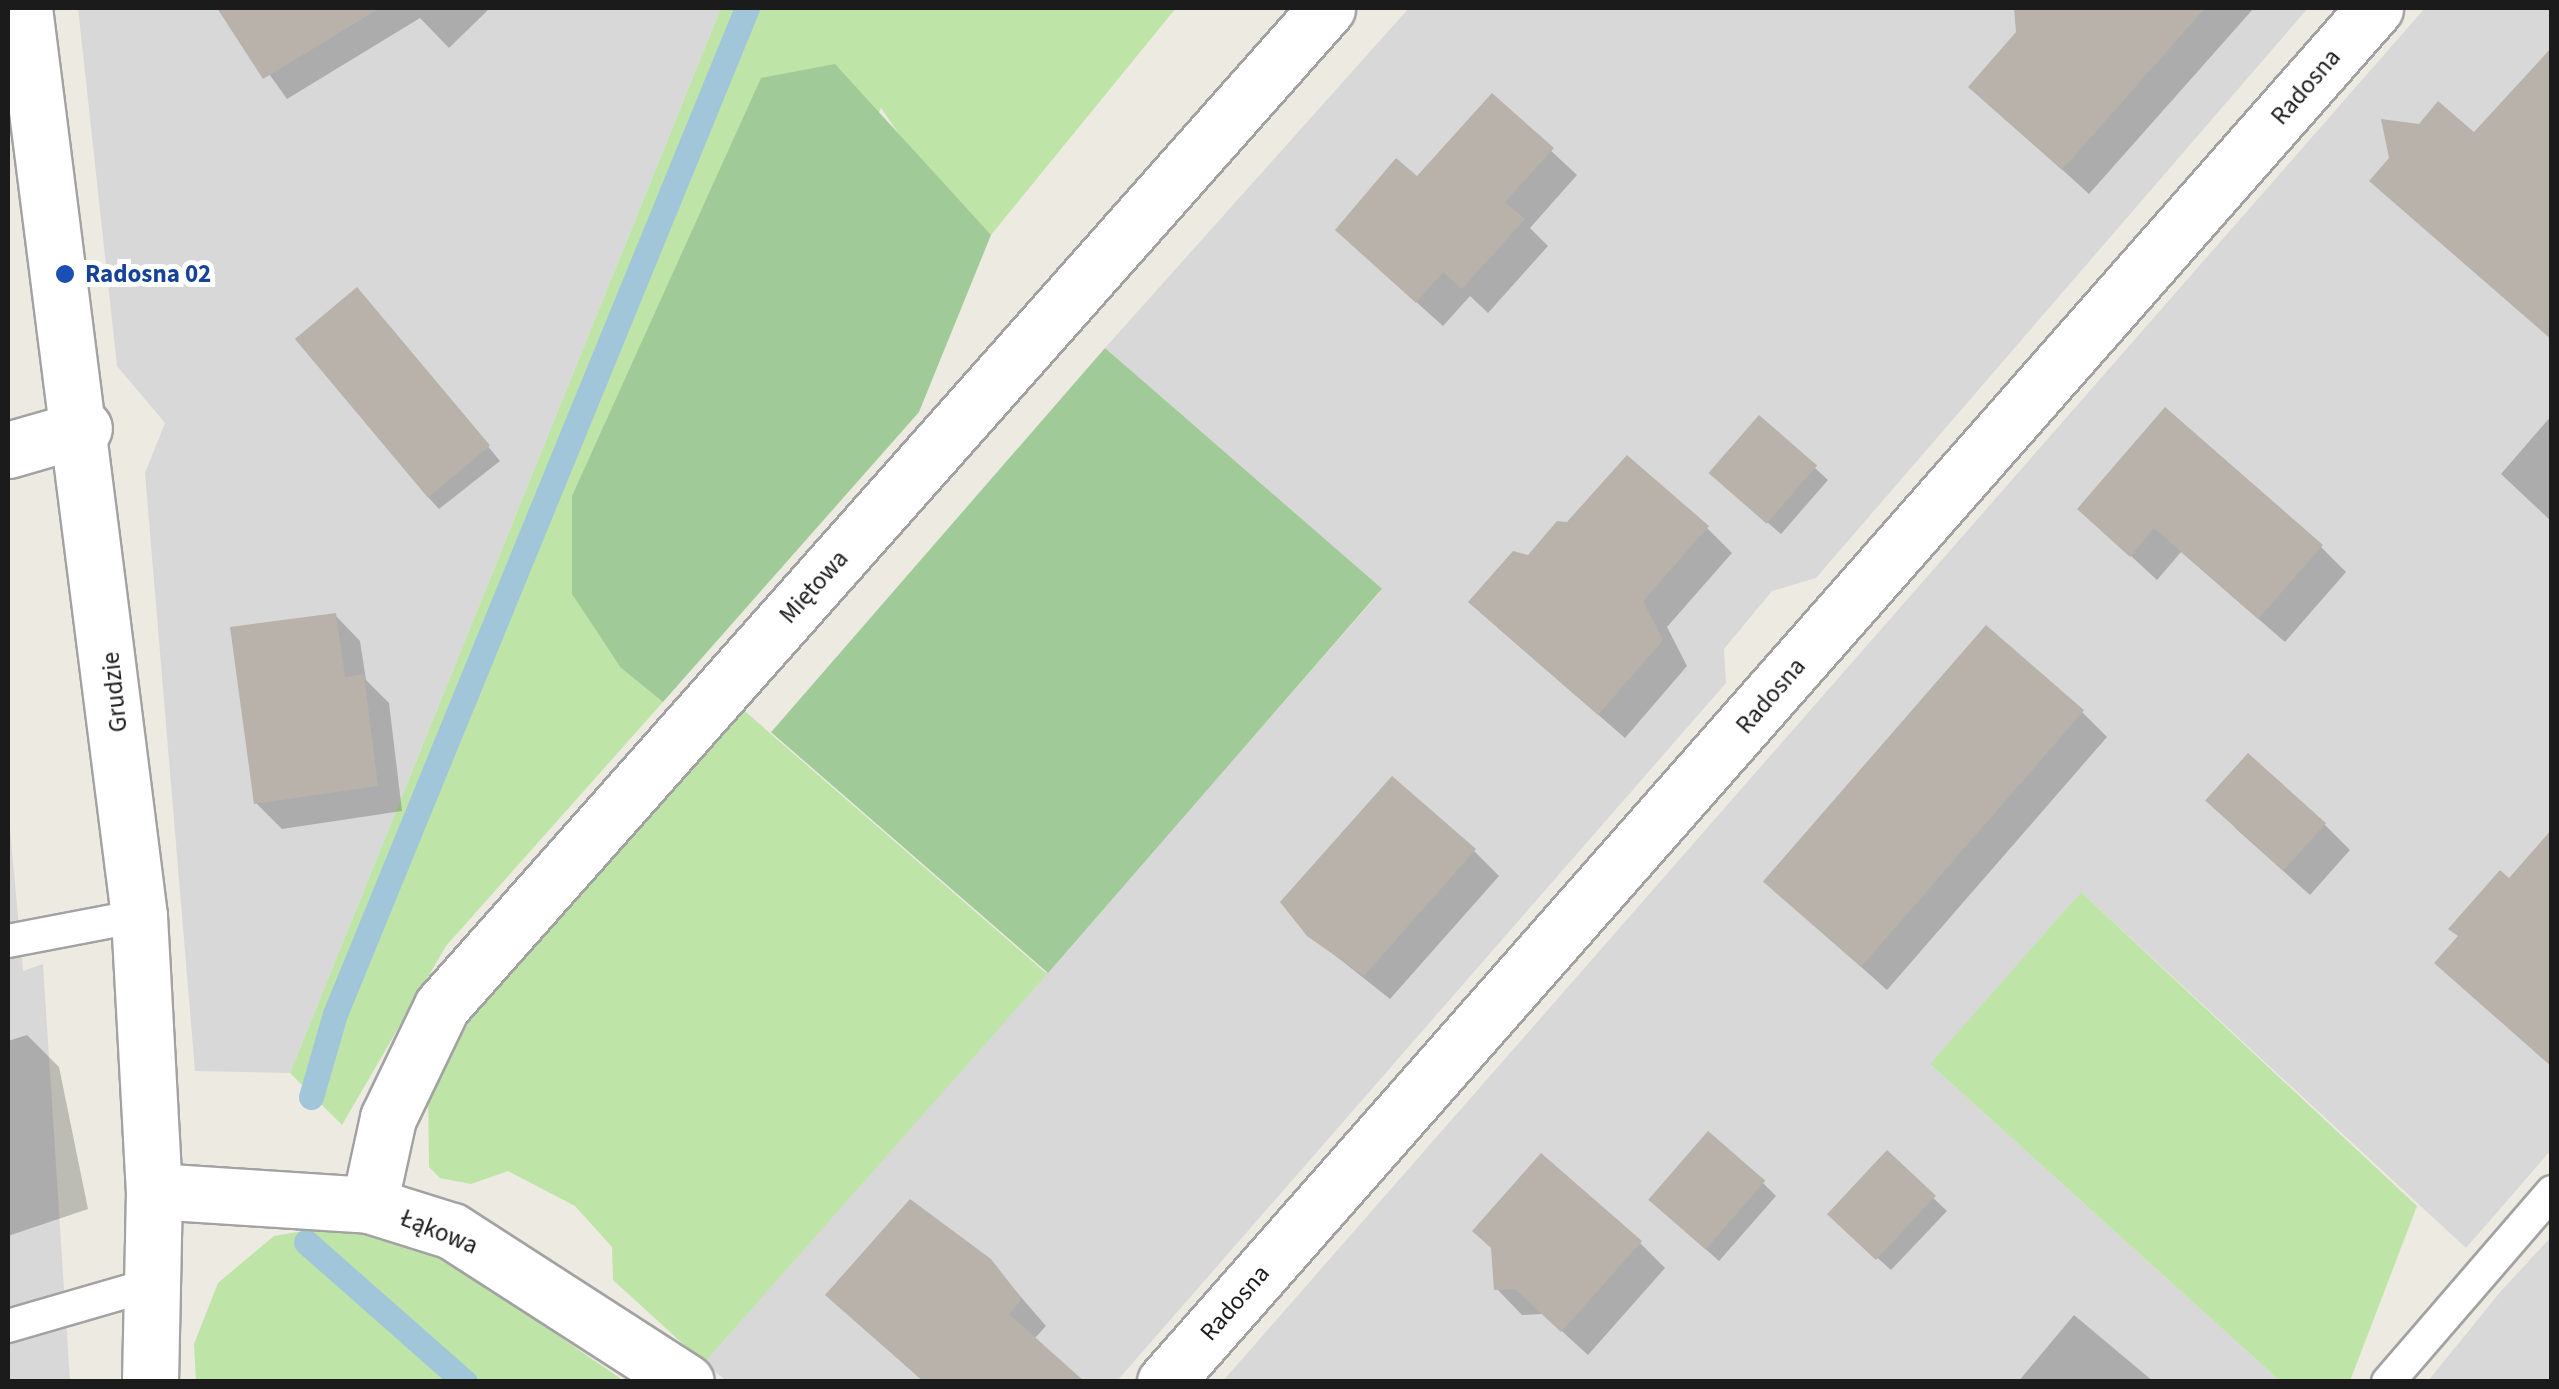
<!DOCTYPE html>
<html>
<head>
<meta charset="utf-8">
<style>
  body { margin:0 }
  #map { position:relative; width:2559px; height:1389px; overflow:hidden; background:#eceae1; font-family:"Source Sans 3",sans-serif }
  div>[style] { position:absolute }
  .residential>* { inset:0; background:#d9d8d8 }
  .grass>* { inset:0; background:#bee5a7 }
  .forest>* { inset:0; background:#a0ca97; transform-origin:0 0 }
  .shadow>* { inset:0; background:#0003 }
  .stream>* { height:25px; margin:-12.5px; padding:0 12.5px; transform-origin:12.5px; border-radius:12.5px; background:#a2c6d9 }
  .building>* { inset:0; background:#b8b2aa; transform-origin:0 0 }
  .roads { filter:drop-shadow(2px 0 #a2a2a2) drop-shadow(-2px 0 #a2a2a2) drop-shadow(0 2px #a2a2a2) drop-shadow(0 -2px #a2a2a2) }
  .service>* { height:32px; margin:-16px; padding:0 16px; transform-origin:16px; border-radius:16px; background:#fff }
  .minor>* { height:55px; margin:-27.5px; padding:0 27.5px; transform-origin:27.5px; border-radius:27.5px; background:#fff }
  .dots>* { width:28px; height:28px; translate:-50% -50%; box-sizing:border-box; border:5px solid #fff; border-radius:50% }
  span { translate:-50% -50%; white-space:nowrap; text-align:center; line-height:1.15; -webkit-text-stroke:10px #fff; paint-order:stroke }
  .street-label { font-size:25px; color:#1b1b1b }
  .transit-label { font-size:25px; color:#164399; font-weight:700 }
  .left { translate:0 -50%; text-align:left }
  .frame { position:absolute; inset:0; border:10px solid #1b1b1b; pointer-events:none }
</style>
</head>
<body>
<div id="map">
  <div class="residential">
    <i style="clip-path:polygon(78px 8px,721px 8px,290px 1073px,195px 1071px,145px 473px,165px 423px,117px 366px)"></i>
    <i style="clip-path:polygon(1409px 8px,2308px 8px,1816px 578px,1772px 591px,1724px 649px,1726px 683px,1117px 1381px,728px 1382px,704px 1363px,1380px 592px,1105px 348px)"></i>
    <i style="clip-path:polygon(2425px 8px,2551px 8px,2551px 1150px,2466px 1248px,2081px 892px,1931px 1065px,2280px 1381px,1222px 1382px)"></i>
    <i style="clip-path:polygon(8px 807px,23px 971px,43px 964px,70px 1381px,8px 1381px)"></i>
    <i style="clip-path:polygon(2551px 1237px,2551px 1381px,2428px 1381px,2501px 1291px)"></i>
  </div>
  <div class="grass">
    <i style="clip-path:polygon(721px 8px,1176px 8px,991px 235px,919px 163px,881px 108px,621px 668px,663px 702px,446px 946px,342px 1125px,290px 1073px)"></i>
    <i style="clip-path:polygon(740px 707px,1047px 974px,704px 1363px,613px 1280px,612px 1247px,575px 1206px,508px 1171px,471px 1184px,440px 1178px,429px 1167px,428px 1088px,502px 969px)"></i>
    <i style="clip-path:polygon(2081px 892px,2417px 1206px,2350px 1381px,2280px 1381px,1930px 1064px)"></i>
    <i style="clip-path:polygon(351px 1223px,444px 1257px,624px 1381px,196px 1381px,194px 1344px,218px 1283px,274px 1236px)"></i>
  </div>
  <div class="forest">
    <i style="clip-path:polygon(835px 64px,991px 235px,919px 412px,663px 702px,621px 668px,572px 594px,572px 496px,761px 78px)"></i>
    <i style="left:1105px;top:348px;width:367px;height:509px;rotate:41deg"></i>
  </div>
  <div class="shadow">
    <i style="clip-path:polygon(222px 8px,490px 8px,449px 48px,420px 18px,287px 99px)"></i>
    <i style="clip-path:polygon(2017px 8px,2254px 8px,2089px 194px,1971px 87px,2018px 33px)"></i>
    <i style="clip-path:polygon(1492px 96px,1577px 175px,1530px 228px,1548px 246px,1488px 313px,1470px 296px,1443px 326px,1364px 255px)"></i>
    <i style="clip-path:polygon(370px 304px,500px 461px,439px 509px,427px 496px)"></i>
    <i style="clip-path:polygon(2552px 415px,2552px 522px,2501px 474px)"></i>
    <i style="clip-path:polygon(1815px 468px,1828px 480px,1781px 534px,1725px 486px)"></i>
    <i style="clip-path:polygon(2080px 509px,2321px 547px,2346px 572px,2285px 642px,2181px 552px,2157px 580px)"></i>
    <i style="clip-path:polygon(1707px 528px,1732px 553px,1667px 627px,1687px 666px,1625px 738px,1497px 627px,1528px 558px)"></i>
    <i style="clip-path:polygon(335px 615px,360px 641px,366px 680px,389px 703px,402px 811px,282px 829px,256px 803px)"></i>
    <i style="clip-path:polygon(2082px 712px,2107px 737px,1887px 990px,1766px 882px)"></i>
    <i style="clip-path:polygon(2324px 824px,2350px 850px,2310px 895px,2234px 827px)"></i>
    <i style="clip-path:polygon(1474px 851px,1499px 876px,1390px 999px,1308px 934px)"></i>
    <i style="clip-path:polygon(27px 1035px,59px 1067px,88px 1209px,8px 1236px,8px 1041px)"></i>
    <i style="clip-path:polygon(1887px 1154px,1947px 1211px,1891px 1270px,1843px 1227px)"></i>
    <i style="clip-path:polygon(1763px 1183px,1776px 1196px,1719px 1261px,1664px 1212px)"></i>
    <i style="clip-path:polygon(1640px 1243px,1665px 1268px,1588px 1355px,1543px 1314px,1522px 1315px,1497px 1289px)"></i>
    <i style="clip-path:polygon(989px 1260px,1046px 1326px,1034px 1339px,924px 1382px,829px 1295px)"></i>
    <i style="clip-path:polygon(2074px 1315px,2154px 1382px,2018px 1382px)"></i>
  </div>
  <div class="stream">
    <i style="left:311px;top:1097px;width:86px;rotate:-73.9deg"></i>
    <i style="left:335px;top:1014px;width:1087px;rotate:-67.73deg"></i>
    <i style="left:306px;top:1242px;width:212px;rotate:41.4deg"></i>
  </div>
  <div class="building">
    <i style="clip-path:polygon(217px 8px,380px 8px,263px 79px)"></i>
    <i style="clip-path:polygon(2014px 8px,2205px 8px,2062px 170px,1968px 87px,2016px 32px)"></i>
    <i style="clip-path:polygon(2552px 47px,2552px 340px,2369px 181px,2389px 158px,2381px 119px,2419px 124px,2438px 101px,2474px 132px)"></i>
    <i style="clip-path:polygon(1492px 93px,1554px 148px,1505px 202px,1525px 219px,1462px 289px,1443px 272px,1416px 303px,1335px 230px,1396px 158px,1417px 176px)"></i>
    <i style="left:357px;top:287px;width:207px;height:81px;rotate:50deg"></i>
    <i style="clip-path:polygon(2165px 407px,2323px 545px,2258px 619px,2154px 528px,2130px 557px,2077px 509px)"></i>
    <i style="left:1759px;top:415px;width:77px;height:77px;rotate:41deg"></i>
    <i style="clip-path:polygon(1627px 455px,1709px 526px,1643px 601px,1663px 640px,1598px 715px,1468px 602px,1513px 551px,1528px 555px,1557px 521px,1567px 522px)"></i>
    <i style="clip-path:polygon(336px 613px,345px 677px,364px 674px,378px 786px,254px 804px,230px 627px)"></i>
    <i style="left:1986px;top:625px;width:130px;height:340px;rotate:41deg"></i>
    <i style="left:2248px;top:753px;width:105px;height:64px;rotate:42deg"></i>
    <i style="clip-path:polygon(1392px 776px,1476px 849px,1364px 976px,1307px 936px,1280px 902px)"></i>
    <i style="clip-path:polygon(2552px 829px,2552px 1067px,2434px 963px,2458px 936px,2448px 929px,2500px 870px,2509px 878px)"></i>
    <i style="left:1708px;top:1131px;width:76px;height:91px;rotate:41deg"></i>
    <i style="left:1887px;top:1150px;width:67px;height:88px;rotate:43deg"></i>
    <i style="clip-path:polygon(1541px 1153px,1642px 1241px,1561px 1332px,1515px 1289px,1494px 1290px,1491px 1248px,1472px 1231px)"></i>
    <i style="clip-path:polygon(910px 1199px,991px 1259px,1022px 1299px,1009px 1314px,1085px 1382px,924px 1382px,825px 1295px)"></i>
  </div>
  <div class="roads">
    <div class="service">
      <i style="left:8px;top:941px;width:133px;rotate:-10.8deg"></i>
      <i style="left:8px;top:1326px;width:147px;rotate:-16.2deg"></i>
      <i style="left:2388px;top:1382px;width:251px;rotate:-49.2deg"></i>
    </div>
    <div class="minor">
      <i style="left:24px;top:8px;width:915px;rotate:82.78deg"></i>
      <i style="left:139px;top:916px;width:275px;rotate:86.9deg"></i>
      <i style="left:154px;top:1191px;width:191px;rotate:91.2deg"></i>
      <i style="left:8px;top:450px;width:79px;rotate:-16.1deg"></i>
      <i style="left:154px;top:1191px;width:215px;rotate:3.7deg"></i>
      <i style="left:369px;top:1205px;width:87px;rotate:17.4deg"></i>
      <i style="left:452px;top:1231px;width:278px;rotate:32.8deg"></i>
      <i style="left:369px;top:1205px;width:89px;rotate:-77.7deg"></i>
      <i style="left:388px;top:1118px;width:124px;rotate:-64.3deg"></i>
      <i style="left:442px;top:1006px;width:1334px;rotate:-48.43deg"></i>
      <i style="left:1165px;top:1382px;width:1831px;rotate:-48.63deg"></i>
    </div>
  </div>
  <div class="dots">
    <i style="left:65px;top:274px;background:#1a4fb4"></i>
  </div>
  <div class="street-label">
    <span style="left:2306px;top:87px;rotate:-49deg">Radosna</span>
    <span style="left:814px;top:587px;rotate:-48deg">Miętowa</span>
    <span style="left:115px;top:692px;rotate:-96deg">Grudzie</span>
    <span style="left:1771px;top:696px;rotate:-49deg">Radosna</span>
    <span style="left:439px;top:1232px;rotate:22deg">Łąkowa</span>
    <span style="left:1235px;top:1303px;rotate:-49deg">Radosna</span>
  </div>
  <div class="transit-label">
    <span class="left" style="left:85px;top:274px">Radosna 02</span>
  </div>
  <div class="frame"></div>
</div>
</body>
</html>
